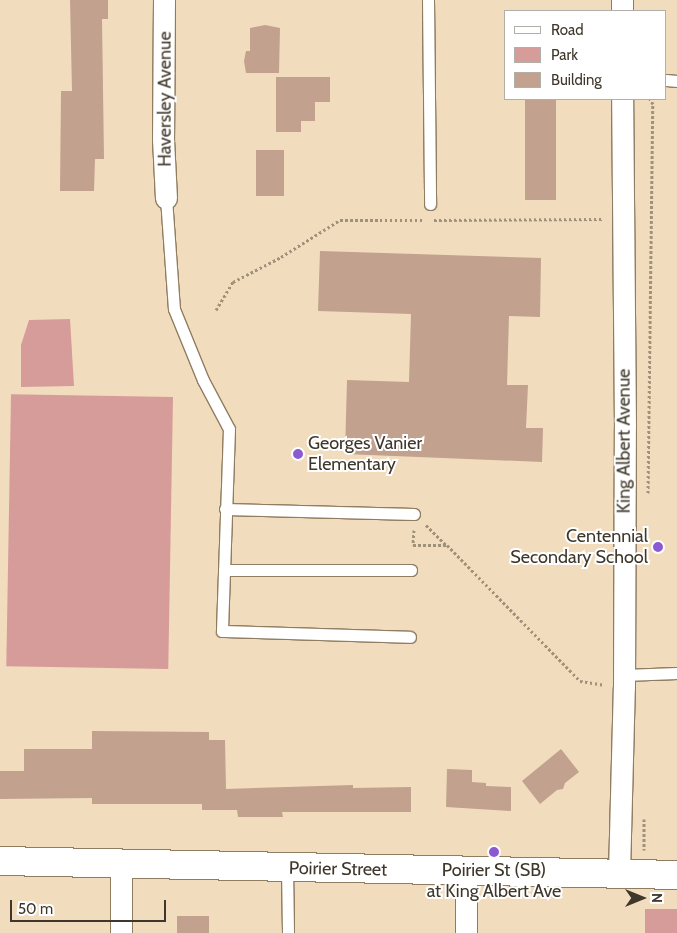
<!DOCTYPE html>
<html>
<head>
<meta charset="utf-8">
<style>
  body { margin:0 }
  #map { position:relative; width:677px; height:933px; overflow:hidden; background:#f1dcbe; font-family:Cabin,sans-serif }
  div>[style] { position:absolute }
  .green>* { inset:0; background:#d69c99; transform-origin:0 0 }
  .building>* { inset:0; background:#c2a18f; transform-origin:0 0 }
  .path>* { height:3px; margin-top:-1.5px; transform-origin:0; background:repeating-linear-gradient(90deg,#a0917b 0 2.5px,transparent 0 5px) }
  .roads { filter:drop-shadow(1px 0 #907d61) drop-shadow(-1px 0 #907d61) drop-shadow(0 1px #907d61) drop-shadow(0 -1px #907d61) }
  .service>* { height:11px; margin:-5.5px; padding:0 5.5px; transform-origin:5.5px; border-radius:5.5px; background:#fff }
  .minor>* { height:21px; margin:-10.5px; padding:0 10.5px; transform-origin:10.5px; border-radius:10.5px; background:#fff }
  .tertiary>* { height:28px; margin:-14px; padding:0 14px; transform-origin:14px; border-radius:14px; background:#fff }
  .dots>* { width:14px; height:14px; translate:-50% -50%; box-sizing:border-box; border:2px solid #fff; border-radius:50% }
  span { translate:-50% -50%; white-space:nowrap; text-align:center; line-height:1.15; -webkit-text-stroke:4px #fff; paint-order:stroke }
  .street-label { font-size:18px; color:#3f372b }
  .poi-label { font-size:18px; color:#3f372b }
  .left { translate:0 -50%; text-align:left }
  .right { translate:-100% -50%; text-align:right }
  .legend { position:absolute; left:504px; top:10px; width:162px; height:90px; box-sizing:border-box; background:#fff; border:1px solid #b2afaa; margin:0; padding:6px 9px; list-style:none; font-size:15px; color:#3f372b }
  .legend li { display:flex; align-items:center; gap:10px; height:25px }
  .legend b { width:25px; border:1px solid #b2afaa }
  .north { position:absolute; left:617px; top:873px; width:50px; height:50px; -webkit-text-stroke:4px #fff; paint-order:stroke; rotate:90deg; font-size:14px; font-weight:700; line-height:20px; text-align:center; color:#3f372b }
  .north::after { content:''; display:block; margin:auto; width:18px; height:22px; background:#3f372b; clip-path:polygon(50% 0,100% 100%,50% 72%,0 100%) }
  .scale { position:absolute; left:10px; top:900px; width:156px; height:22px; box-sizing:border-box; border:2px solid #3f372b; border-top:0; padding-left:6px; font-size:15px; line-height:18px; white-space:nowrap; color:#3f372b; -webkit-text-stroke:4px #fff; paint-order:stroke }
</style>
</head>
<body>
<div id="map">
  <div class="green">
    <i style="clip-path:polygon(70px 319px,74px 386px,21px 387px,21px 345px,29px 320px)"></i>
    <i style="left:173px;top:397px;width:272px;height:162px;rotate:91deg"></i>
    <i style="left:677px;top:909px;width:24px;height:32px;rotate:90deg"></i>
  </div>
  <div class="building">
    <i style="clip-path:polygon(70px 0,108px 0,108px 19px,102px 19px,104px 159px,95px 159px,94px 191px,60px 191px,61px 91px,72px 91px)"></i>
    <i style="clip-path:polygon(265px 25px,280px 28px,279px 73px,246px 73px,244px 61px,246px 51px,250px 51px,250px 28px)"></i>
    <i style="clip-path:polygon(276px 77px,330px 77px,330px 102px,315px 102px,315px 121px,301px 121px,301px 132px,276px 132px)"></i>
    <i style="left:525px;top:99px;width:31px;height:101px"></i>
    <i style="left:256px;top:150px;width:28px;height:46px"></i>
    <i style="clip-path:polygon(320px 251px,541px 258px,540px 317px,509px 316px,507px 385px,528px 385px,526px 428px,543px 428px,542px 462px,345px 454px,347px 380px,409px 382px,411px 314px,318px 311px)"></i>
    <i style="clip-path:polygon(92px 731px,209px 732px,209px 740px,225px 740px,226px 789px,353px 785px,353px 788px,411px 787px,411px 812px,282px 812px,283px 817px,238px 817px,237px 810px,202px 810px,202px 804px,92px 804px,92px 798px,0 799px,0 771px,24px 771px,24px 749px,92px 749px)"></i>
    <i style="clip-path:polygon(561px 749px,579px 772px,565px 783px,563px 789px,557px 790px,540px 804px,522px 781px)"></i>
    <i style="clip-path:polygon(447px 769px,472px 770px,472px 782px,486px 783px,486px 786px,511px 787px,511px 811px,446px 807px)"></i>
    <i style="left:177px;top:916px;width:32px;height:17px"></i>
  </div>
  <div class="path">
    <i style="left:434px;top:220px;width:169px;rotate:-0.3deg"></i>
    <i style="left:216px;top:310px;width:33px;rotate:-59deg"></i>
    <i style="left:233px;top:282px;width:54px;rotate:-27.5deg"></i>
    <i style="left:281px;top:257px;width:70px;rotate:-32.1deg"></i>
    <i style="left:340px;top:220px;width:85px"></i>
    <i style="left:648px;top:493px;width:389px;rotate:-89.3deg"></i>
    <i style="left:653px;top:104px;width:6px;rotate:-121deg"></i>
    <i style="left:426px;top:525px;width:28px;rotate:45deg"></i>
    <i style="left:414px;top:530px;width:15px;rotate:94deg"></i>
    <i style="left:413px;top:545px;width:34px"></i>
    <i style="left:447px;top:545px;width:190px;rotate:45.6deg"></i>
    <i style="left:580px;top:681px;width:24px;rotate:9deg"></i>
    <i style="left:644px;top:819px;width:31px;rotate:90deg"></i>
  </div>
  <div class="roads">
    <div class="service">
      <i style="left:428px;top:0;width:204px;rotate:89.4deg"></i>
      <i style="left:666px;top:80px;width:11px;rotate:5deg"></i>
      <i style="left:166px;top:198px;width:111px;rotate:85.9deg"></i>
      <i style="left:174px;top:309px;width:77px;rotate:67.8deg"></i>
      <i style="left:203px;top:380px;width:55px;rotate:62deg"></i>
      <i style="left:229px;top:429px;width:202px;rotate:92deg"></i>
      <i style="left:222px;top:631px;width:188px;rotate:1.8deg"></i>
      <i style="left:225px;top:509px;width:189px;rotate:1.5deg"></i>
      <i style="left:224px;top:570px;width:187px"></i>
      <i style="left:624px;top:675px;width:53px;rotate:-2.2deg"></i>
      <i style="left:287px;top:868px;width:65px;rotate:89.1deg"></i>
    </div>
    <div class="minor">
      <i style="left:164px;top:0;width:139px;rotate:90.4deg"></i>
      <i style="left:163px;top:139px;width:59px;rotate:87.1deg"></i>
      <i style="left:622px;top:11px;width:11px;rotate:-90deg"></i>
      <i style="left:121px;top:864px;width:69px;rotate:90deg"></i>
      <i style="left:466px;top:872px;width:61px;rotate:90deg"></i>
      <i style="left:619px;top:873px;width:186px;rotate:-88.5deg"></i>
      <i style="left:624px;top:687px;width:261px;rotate:-89.8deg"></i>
      <i style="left:625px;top:426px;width:327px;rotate:-90.5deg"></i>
    </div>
    <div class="tertiary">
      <i style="left:0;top:861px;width:677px;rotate:1.18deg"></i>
    </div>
  </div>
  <div class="dots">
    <i style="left:298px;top:454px;background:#8b59d2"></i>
    <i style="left:658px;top:547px;background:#8b59d2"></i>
    <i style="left:494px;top:852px;background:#8b59d2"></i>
  </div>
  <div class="street-label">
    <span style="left:165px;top:99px;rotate:-90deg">Haversley Avenue</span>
    <span style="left:624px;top:441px;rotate:-90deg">King Albert Avenue</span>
    <span style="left:338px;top:869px;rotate:1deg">Poirier Street</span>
  </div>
  <div class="poi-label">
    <span class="left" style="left:308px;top:454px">Georges Vanier<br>Elementary</span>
    <span class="right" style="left:648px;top:547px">Centennial<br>Secondary School</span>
    <span style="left:494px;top:881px">Poirier St (SB)<br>at King Albert Ave</span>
  </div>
  <ul class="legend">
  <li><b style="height:6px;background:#fff"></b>Road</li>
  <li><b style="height:14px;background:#d69c99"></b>Park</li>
  <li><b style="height:14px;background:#c2a18f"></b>Building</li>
  </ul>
  <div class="north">N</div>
  <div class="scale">50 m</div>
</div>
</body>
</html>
